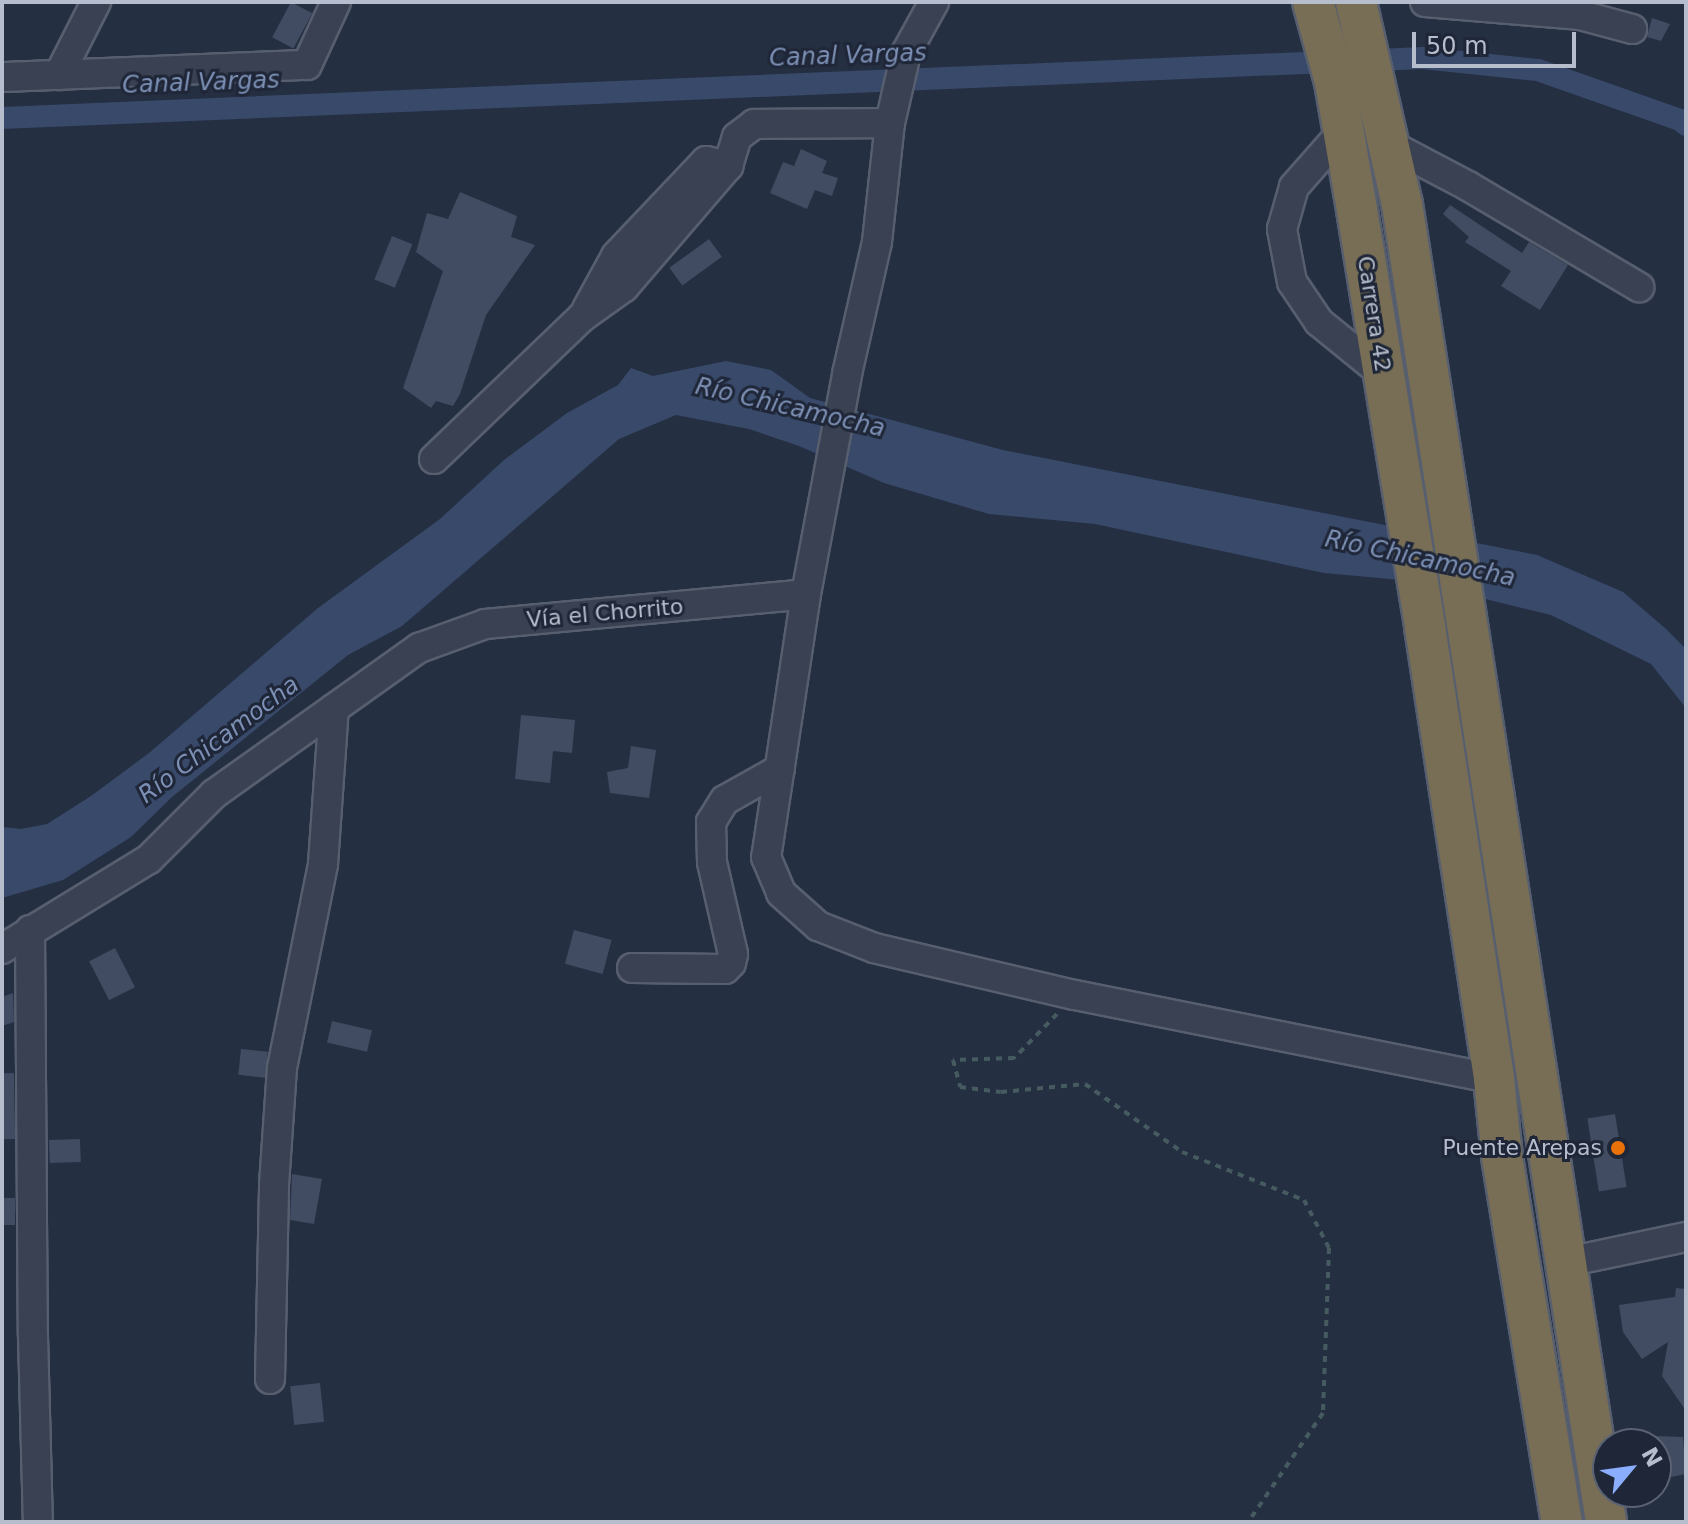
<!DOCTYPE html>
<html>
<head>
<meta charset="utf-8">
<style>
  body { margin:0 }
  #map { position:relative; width:1688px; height:1524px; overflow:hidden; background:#252f42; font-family:"DejaVu Sans",sans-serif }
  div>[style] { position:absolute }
  .water>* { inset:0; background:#38496a }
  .canal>* { height:22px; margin:-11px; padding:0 11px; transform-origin:11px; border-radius:11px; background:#38496a }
  .building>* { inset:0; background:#414c62; transform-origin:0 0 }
  .path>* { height:4px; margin-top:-2px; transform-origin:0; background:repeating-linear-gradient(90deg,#455b60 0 6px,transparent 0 12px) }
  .roads { filter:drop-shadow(2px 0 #575f6f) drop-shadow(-2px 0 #575f6f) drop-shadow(0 2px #575f6f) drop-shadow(0 -2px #575f6f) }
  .minor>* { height:28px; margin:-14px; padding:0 14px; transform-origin:14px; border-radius:14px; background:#394152 }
  .highway>* { height:40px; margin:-20px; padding:0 20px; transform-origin:20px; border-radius:20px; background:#786e56 }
  .dots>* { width:22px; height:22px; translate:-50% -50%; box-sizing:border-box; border:4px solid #1e2637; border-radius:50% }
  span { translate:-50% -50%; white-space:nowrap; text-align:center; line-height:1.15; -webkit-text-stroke:6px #1e2637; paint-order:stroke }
  .street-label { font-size:22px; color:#b6bdcc }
  .poi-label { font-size:22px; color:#b6bdcc }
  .right { translate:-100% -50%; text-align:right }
  .water-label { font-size:24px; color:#7c8fb4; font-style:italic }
  .frame { position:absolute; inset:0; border:4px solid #b6bdcc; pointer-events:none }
  .north { position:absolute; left:1592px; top:1428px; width:80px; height:80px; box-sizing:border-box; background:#1e2637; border:2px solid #5b6273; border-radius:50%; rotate:61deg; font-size:22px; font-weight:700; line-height:32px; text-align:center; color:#b6bdcc }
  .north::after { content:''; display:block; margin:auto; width:28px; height:36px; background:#8aadfd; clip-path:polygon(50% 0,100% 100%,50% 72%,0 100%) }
  .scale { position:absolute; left:1412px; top:32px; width:164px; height:36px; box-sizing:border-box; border:4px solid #b6bdcc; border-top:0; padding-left:10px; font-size:24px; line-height:28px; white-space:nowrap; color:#b6bdcc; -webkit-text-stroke:6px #1e2637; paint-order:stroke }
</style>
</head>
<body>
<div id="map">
  <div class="water">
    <i style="clip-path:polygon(726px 361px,771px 370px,810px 398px,1003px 450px,1537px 555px,1623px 592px,1666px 629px,1686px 649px,1686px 708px,1651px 664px,1551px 615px,1412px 581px,1324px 573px,1095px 524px,989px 514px,884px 483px,799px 446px,749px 429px,676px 415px,619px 439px,402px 626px,348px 655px,172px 797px,131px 837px,63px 880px,2px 898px,2px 827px,21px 829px,47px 824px,91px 796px,149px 753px,318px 608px,440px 519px,504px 460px,567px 413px,618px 385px,631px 368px,653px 376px)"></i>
  </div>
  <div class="canal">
    <i style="left:2px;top:118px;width:1422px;rotate:-2.42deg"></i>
    <i style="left:1423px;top:58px;width:116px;rotate:6deg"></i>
    <i style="left:1538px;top:70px;width:151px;rotate:19.4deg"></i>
    <i style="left:1680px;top:120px;width:8px;rotate:40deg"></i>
  </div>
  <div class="building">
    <i style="left:291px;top:2px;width:24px;height:40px;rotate:28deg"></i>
    <i style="clip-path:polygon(1652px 18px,1670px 24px,1661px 41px,1647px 37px)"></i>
    <i style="clip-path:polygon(801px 149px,827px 161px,822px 173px,838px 178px,832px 196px,815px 190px,807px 209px,770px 193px,783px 162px,794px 166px)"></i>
    <i style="clip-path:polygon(460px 192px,517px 216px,511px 237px,535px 245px,486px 315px,460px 394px,453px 406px,436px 401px,431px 408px,403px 388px,443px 271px,416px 252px,427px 213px,448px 219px)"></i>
    <i style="clip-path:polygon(1450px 205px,1522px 253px,1529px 242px,1568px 265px,1540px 310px,1501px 286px,1511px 271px,1465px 242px,1469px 237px,1443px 214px)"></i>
    <i style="left:392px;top:236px;width:22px;height:47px;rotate:22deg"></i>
    <i style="left:709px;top:239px;width:22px;height:49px;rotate:54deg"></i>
    <i style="clip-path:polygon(521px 715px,575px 720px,572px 753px,553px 751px,550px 783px,515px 779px)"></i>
    <i style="clip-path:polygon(631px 746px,656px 750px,649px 798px,610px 793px,607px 772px,628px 768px)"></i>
    <i style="left:574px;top:930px;width:39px;height:35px;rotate:15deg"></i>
    <i style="left:115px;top:948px;width:44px;height:29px;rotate:63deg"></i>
    <i style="clip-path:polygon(13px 993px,14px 1022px,2px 1026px,2px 997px)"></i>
    <i style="left:332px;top:1021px;width:41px;height:22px;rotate:13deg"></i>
    <i style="left:241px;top:1049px;width:27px;height:26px;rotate:6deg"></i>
    <i style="left:14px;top:1073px;width:66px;height:12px;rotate:89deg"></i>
    <i style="left:1615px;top:1114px;width:74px;height:28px;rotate:81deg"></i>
    <i style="left:80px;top:1139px;width:23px;height:31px;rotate:88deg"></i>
    <i style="clip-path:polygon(292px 1174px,322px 1179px,314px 1224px,290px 1220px)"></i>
    <i style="left:15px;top:1198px;width:27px;height:13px;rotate:90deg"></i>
    <i style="clip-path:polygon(1676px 1288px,1686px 1289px,1686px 1411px,1662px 1376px,1668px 1342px,1642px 1359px,1623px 1332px,1619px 1305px,1675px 1297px)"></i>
    <i style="left:320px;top:1383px;width:39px;height:30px;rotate:84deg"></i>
    <i style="clip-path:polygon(1656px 1436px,1683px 1437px,1686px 1474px,1656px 1480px)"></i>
  </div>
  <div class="path">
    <i style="left:1057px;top:1014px;width:62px;rotate:134.3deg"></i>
    <i style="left:1014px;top:1058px;width:61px;rotate:178.1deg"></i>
    <i style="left:953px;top:1060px;width:28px;rotate:75deg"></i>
    <i style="left:960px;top:1087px;width:41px;rotate:7deg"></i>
    <i style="left:1001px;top:1092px;width:84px;rotate:-5.4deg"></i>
    <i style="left:1085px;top:1084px;width:118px;rotate:35deg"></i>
    <i style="left:1182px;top:1152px;width:131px;rotate:21.5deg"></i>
    <i style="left:1304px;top:1200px;width:54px;rotate:62.5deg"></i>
    <i style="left:1329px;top:1248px;width:165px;rotate:92.1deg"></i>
    <i style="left:1323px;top:1413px;width:132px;rotate:124.5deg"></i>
  </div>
  <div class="roads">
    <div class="minor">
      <i style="left:1425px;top:2px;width:156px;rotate:4.8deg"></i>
      <i style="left:1580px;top:15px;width:54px;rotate:15.1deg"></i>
      <i style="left:59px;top:75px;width:82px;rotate:-63.1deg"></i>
      <i style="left:2px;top:77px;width:305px;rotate:-2.3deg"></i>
      <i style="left:307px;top:65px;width:69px;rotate:-65.3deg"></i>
      <i style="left:1344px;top:130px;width:76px;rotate:131.3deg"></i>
      <i style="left:1294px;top:187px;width:44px;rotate:105.9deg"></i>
      <i style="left:1282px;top:229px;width:54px;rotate:79.3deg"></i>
      <i style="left:1292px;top:282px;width:48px;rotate:56deg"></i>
      <i style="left:1319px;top:322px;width:82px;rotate:39.1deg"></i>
      <i style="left:1390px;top:145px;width:88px;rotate:27.7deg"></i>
      <i style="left:1468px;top:186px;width:199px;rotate:30.6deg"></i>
      <i style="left:587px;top:309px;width:60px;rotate:-61.3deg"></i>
      <i style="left:616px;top:256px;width:131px;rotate:-46.5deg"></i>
      <i style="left:706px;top:161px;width:23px;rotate:13deg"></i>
      <i style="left:434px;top:459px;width:205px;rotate:-43.8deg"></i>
      <i style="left:582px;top:317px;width:52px;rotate:-35.5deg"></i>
      <i style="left:624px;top:287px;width:160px;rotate:-49.3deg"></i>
      <i style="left:728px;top:166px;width:30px;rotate:-73deg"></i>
      <i style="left:737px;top:137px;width:21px;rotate:-37deg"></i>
      <i style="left:754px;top:124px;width:136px;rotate:-0.4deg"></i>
      <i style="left:806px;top:594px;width:266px;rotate:98.6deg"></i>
      <i style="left:766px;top:857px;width:39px;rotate:67deg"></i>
      <i style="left:781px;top:893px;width:50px;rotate:41.7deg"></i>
      <i style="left:818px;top:926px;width:60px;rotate:21.4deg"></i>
      <i style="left:874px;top:948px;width:206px;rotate:13.2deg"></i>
      <i style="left:1075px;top:995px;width:427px;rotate:11.3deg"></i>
      <i style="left:30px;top:930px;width:406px;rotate:89.6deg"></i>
      <i style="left:33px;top:1336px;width:186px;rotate:88.5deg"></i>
      <i style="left:2px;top:949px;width:172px;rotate:-31.5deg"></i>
      <i style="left:149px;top:859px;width:92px;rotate:-45deg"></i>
      <i style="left:214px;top:794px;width:252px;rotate:-35.5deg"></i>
      <i style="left:419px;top:648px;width:70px;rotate:-20deg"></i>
      <i style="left:485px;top:624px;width:322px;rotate:-5.3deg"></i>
      <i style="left:806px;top:594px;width:224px;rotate:-79.4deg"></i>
      <i style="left:847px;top:374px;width:135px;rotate:-77.2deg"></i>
      <i style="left:877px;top:242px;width:120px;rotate:-83.8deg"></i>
      <i style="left:890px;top:123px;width:72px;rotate:-77.1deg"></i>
      <i style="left:906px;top:53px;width:58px;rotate:-61.2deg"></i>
      <i style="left:632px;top:968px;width:93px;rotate:0.6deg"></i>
      <i style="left:725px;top:969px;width:8px;rotate:-45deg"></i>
      <i style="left:731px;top:963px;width:9px;rotate:-77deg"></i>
      <i style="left:733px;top:954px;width:94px;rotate:-102.9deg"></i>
      <i style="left:712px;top:862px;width:40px;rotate:-91.4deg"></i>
      <i style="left:711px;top:822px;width:26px;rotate:-58deg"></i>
      <i style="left:725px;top:800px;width:63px;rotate:-29.4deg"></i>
      <i style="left:1567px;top:1262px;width:122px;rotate:-11.9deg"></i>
      <i style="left:270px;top:1379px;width:194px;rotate:-88.8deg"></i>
      <i style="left:274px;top:1185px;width:117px;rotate:-86.1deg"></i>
      <i style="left:282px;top:1068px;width:208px;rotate:-78.6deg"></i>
      <i style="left:323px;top:864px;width:156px;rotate:-86deg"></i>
    </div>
    <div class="highway">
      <i style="left:1313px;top:2px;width:83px;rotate:74.6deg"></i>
      <i style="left:1335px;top:82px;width:130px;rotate:80.2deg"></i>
      <i style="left:1357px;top:210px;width:423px;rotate:80.7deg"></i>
      <i style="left:1425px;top:627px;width:457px;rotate:81.3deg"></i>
      <i style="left:1494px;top:1079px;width:78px;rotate:84.1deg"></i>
      <i style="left:1502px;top:1157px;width:370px;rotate:80.7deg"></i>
      <i style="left:1356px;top:2px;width:207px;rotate:77.2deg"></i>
      <i style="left:1402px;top:204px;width:1334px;rotate:81.2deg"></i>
    </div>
  </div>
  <div class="dots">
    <i style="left:1618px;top:1148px;background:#e8710a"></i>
  </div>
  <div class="street-label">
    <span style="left:1374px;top:314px;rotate:81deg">Carrera 42</span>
    <span style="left:605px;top:613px;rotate:-5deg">Vía el Chorrito</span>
  </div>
  <div class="poi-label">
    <span class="right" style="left:1602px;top:1148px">Puente Arepas</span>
  </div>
  <div class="water-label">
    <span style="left:848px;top:56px;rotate:-2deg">Canal Vargas</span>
    <span style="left:201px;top:83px;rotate:-2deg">Canal Vargas</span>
    <span style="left:790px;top:408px;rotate:13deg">Río Chicamocha</span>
    <span style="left:1420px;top:559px;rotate:12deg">Río Chicamocha</span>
    <span style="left:219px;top:740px;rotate:-37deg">Río Chicamocha</span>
  </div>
  <div class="frame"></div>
  <div class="north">N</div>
  <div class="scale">50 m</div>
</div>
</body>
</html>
